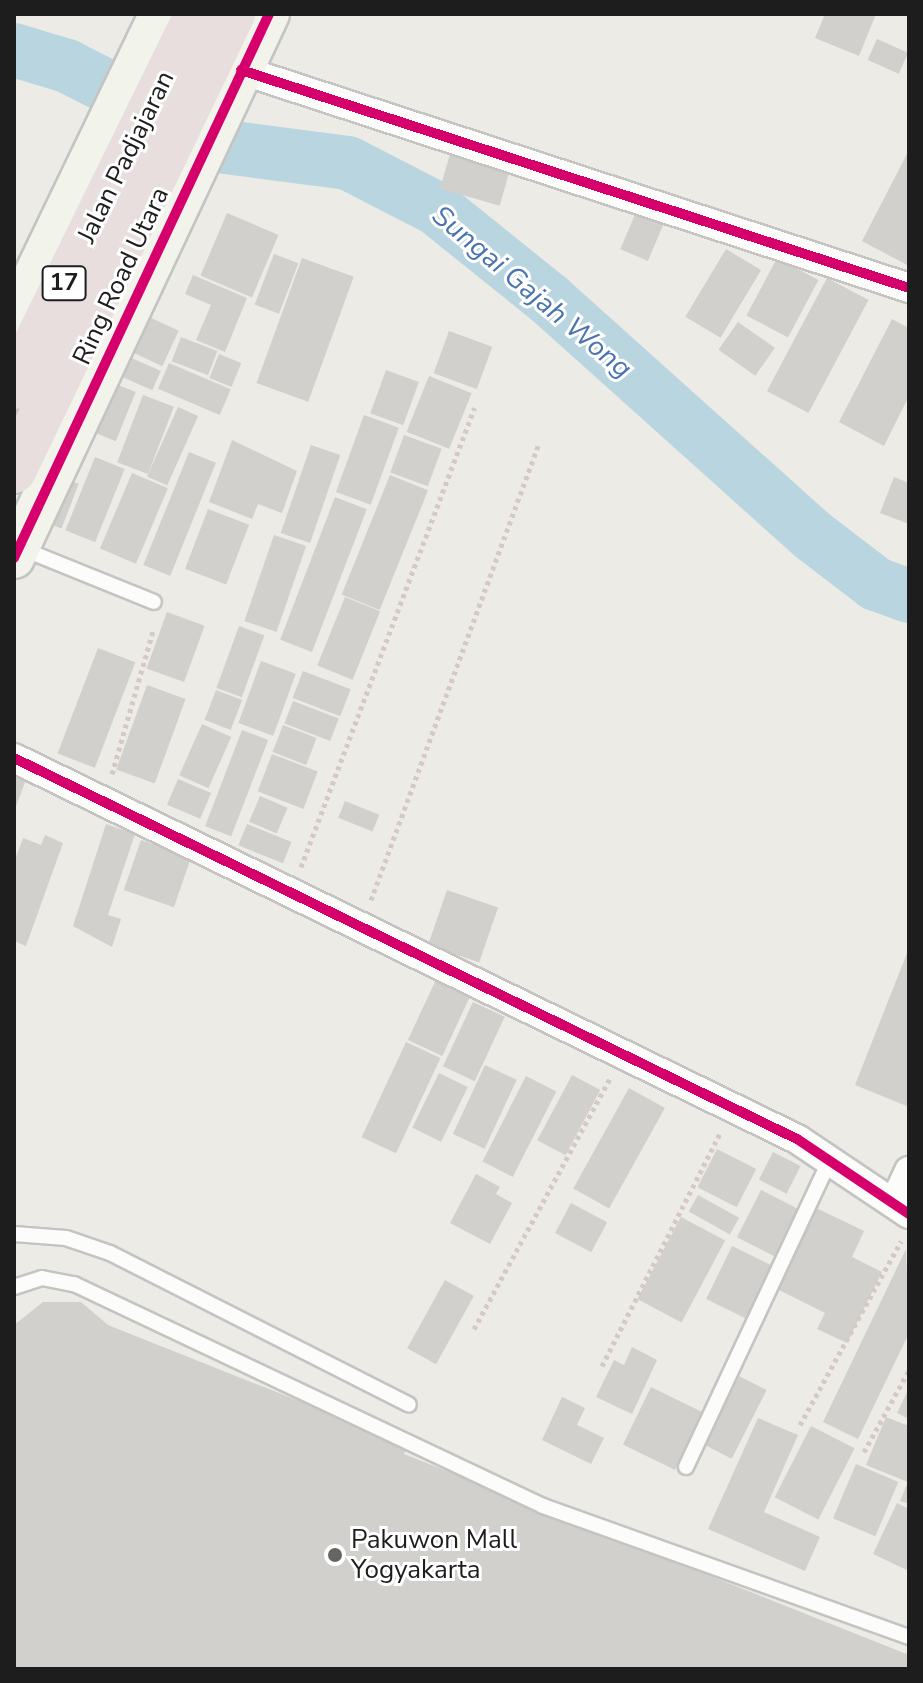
<!DOCTYPE html>
<html>
<head>
<meta charset="utf-8">
<style>
  body { margin:0 }
  #map { position:relative; width:923px; height:1683px; overflow:hidden; background:#ecebe6; font-family:"Nunito Sans",sans-serif }
  div>[style] { position:absolute }
  .river>* { height:54px; margin:-27px; padding:0 27px; transform-origin:27px; border-radius:27px; background:#b9d5e0 }
  .building>* { inset:0; background:#d2d0cd; transform-origin:0 0 }
  .path>* { height:5px; margin-top:-2.5px; transform-origin:0; background:repeating-linear-gradient(90deg,#d6c9c5 0 4px,transparent 0 8px) }
  .roads { filter:drop-shadow(2px 0 #c4c4c2) drop-shadow(-2px 0 #c4c4c2) drop-shadow(0 2px #c4c4c2) drop-shadow(0 -2px #c4c4c2) }
  .lane>* { height:14px; margin:-7px; padding:0 7px; transform-origin:7px; border-radius:7px; background:#fcfcfb }
  .street>* { height:28px; margin:-14px; padding:0 14px; transform-origin:14px; border-radius:14px; background:#fcfcfb }
  .secondary>* { height:40px; margin:-20px; padding:0 20px; transform-origin:20px; border-radius:20px; background:#f2f3ea }
  .highway>* { height:44px; margin:-22px; padding:0 22px; transform-origin:22px; border-radius:22px; background:#e9dede }
  .cycleway>* { height:10px; margin:-5px; padding:0 5px; transform-origin:5px; border-radius:5px; background:#d6006c }
  .dots>* { width:22px; height:22px; translate:-50% -50%; box-sizing:border-box; border:4px solid #fff; border-radius:50% }
  span { translate:-50% -50%; white-space:nowrap; text-align:center; line-height:1.15; -webkit-text-stroke:6px #fff; paint-order:stroke }
  .shield-label span { padding:2px 6px; background:#fff; border:2px solid; border-radius:6px; -webkit-text-stroke-width:0 }
  .shield-label { font-size:24px; color:#1d1d1d; font-weight:700 }
  .street-label { font-size:26px; color:#1d1d1d }
  .poi-label { font-size:26px; color:#1d1d1d }
  .left { translate:0 -50%; text-align:left }
  .water-label { font-size:28px; color:#4974ad; font-style:italic }
  .frame { position:absolute; inset:0; border:16px solid #1d1d1d; pointer-events:none }
</style>
</head>
<body>
<div id="map">
  <div class="river">
    <i style="left:14px;top:50px;width:55px;rotate:16.8deg"></i>
    <i style="left:67px;top:66px;width:178px;rotate:27deg"></i>
    <i style="left:226px;top:147px;width:123px;rotate:7.5deg"></i>
    <i style="left:348px;top:163px;width:100px;rotate:27.3deg"></i>
    <i style="left:437px;top:209px;width:144px;rotate:38.8deg"></i>
    <i style="left:549px;top:299px;width:353px;rotate:41.9deg"></i>
    <i style="left:812px;top:535px;width:81px;rotate:37.4deg"></i>
    <i style="left:876px;top:584px;width:35px;rotate:20deg"></i>
  </div>
  <div class="building">
    <i style="clip-path:polygon(825px 14px,876px 14px,859px 56px,815px 38px)"></i>
    <i style="left:877px;top:39px;width:34px;height:23px;rotate:24deg"></i>
    <i style="clip-path:polygon(909px 150px,909px 266px,862px 241px)"></i>
    <i style="left:450px;top:154px;width:62px;height:36px;rotate:16deg"></i>
    <i style="left:639px;top:205px;width:30px;height:48px;rotate:23deg"></i>
    <i style="left:227px;top:213px;width:56px;height:68px;rotate:23deg"></i>
    <i style="left:726px;top:249px;width:41px;height:79px;rotate:31deg"></i>
    <i style="left:274px;top:254px;width:26px;height:54px;rotate:21deg"></i>
    <i style="left:302px;top:258px;width:55px;height:133px;rotate:20deg"></i>
    <i style="left:777px;top:258px;width:47px;height:65px;rotate:28deg"></i>
    <i style="clip-path:polygon(193px 275px,247px 298px,225px 352px,196px 340px,211px 305px,185px 294px)"></i>
    <i style="left:827px;top:278px;width:47px;height:128px;rotate:28deg"></i>
    <i style="left:147px;top:316px;width:35px;height:39px;rotate:25deg"></i>
    <i style="clip-path:polygon(892px 319px,909px 328px,909px 396px,884px 446px,839px 422px)"></i>
    <i style="left:738px;top:322px;width:45px;height:34px;rotate:35deg"></i>
    <i style="left:449px;top:331px;width:46px;height:45px;rotate:20deg"></i>
    <i style="left:181px;top:337px;width:39px;height:26px;rotate:21deg"></i>
    <i style="left:219px;top:354px;width:24px;height:26px;rotate:22deg"></i>
    <i style="left:127px;top:356px;width:37px;height:21px;rotate:24deg"></i>
    <i style="left:169px;top:363px;width:67px;height:28px;rotate:23deg"></i>
    <i style="left:386px;top:370px;width:35px;height:46px;rotate:20deg"></i>
    <i style="left:429px;top:376px;width:46px;height:60px;rotate:22deg"></i>
    <i style="left:106px;top:380px;width:32px;height:53px;rotate:22deg"></i>
    <i style="left:143px;top:395px;width:33px;height:72px;rotate:21deg"></i>
    <i style="left:178px;top:407px;width:22px;height:76px;rotate:24deg"></i>
    <i style="left:364px;top:415px;width:37px;height:82px;rotate:20deg"></i>
    <i style="left:404px;top:435px;width:40px;height:40px;rotate:20deg"></i>
    <i style="clip-path:polygon(232px 440px,297px 471px,282px 513px,258px 504px,252px 519px,209px 502px)"></i>
    <i style="left:311px;top:445px;width:31px;height:93px;rotate:19deg"></i>
    <i style="left:189px;top:452px;width:29px;height:122px;rotate:22deg"></i>
    <i style="left:95px;top:457px;width:32px;height:79px;rotate:22deg"></i>
    <i style="left:132px;top:473px;width:39px;height:82px;rotate:23deg"></i>
    <i style="left:390px;top:475px;width:41px;height:129px;rotate:22deg"></i>
    <i style="left:61px;top:477px;width:19px;height:48px;rotate:21deg"></i>
    <i style="clip-path:polygon(894px 477px,909px 483px,909px 524px,880px 513px)"></i>
    <i style="left:335px;top:497px;width:34px;height:153px;rotate:21deg"></i>
    <i style="left:208px;top:509px;width:44px;height:64px;rotate:21deg"></i>
    <i style="left:274px;top:535px;width:34px;height:91px;rotate:19deg"></i>
    <i style="left:345px;top:597px;width:38px;height:74px;rotate:22deg"></i>
    <i style="left:167px;top:612px;width:40px;height:60px;rotate:20deg"></i>
    <i style="left:239px;top:626px;width:27px;height:66px;rotate:20deg"></i>
    <i style="left:98px;top:648px;width:40px;height:113px;rotate:21deg"></i>
    <i style="left:261px;top:661px;width:37px;height:66px;rotate:20deg"></i>
    <i style="left:303px;top:671px;width:51px;height:29px;rotate:21deg"></i>
    <i style="left:147px;top:685px;width:41px;height:90px;rotate:20deg"></i>
    <i style="left:216px;top:690px;width:28px;height:32px;rotate:21deg"></i>
    <i style="left:293px;top:701px;width:49px;height:24px;rotate:21deg"></i>
    <i style="left:202px;top:724px;width:32px;height:56px;rotate:24deg"></i>
    <i style="left:283px;top:725px;width:36px;height:29px;rotate:21deg"></i>
    <i style="left:242px;top:730px;width:28px;height:103px;rotate:21deg"></i>
    <i style="left:272px;top:754px;width:49px;height:40px;rotate:21deg"></i>
    <i style="clip-path:polygon(14px 766px,29px 771px,14px 812px)"></i>
    <i style="left:178px;top:779px;width:36px;height:28px;rotate:23deg"></i>
    <i style="left:260px;top:796px;width:30px;height:28px;rotate:23deg"></i>
    <i style="left:345px;top:801px;width:37px;height:18px;rotate:22deg"></i>
    <i style="clip-path:polygon(106px 824px,135px 834px,108px 915px,121px 919px,112px 947px,73px 926px)"></i>
    <i style="left:247px;top:824px;width:48px;height:23px;rotate:22deg"></i>
    <i style="clip-path:polygon(45px 835px,63px 843px,26px 946px,14px 941px,14px 862px,23px 838px,41px 845px)"></i>
    <i style="left:141px;top:840px;width:53px;height:53px;rotate:19deg"></i>
    <i style="left:447px;top:890px;width:54px;height:58px;rotate:19deg"></i>
    <i style="clip-path:polygon(909px 948px,909px 1107px,855px 1085px)"></i>
    <i style="left:440px;top:971px;width:38px;height:76px;rotate:25deg"></i>
    <i style="left:473px;top:1002px;width:35px;height:71px;rotate:25deg"></i>
    <i style="left:406px;top:1042px;width:38px;height:105px;rotate:25deg"></i>
    <i style="left:485px;top:1065px;width:35px;height:76px;rotate:25deg"></i>
    <i style="left:439px;top:1073px;width:32px;height:61px;rotate:26deg"></i>
    <i style="left:572px;top:1075px;width:32px;height:74px;rotate:28deg"></i>
    <i style="left:526px;top:1076px;width:34px;height:96px;rotate:27deg"></i>
    <i style="left:629px;top:1088px;width:41px;height:115px;rotate:29deg"></i>
    <i style="left:717px;top:1149px;width:44px;height:43px;rotate:27deg"></i>
    <i style="left:773px;top:1152px;width:31px;height:31px;rotate:27deg"></i>
    <i style="clip-path:polygon(476px 1174px,500px 1187px,496px 1194px,512px 1203px,490px 1244px,450px 1223px)"></i>
    <i style="left:761px;top:1190px;width:48px;height:53px;rotate:27deg"></i>
    <i style="left:698px;top:1195px;width:47px;height:19px;rotate:29deg"></i>
    <i style="left:571px;top:1203px;width:41px;height:34px;rotate:28deg"></i>
    <i style="clip-path:polygon(812px 1206px,864px 1231px,852px 1257px,882px 1272px,847px 1343px,817px 1329px,825px 1313px,773px 1287px)"></i>
    <i style="left:681px;top:1217px;width:50px;height:93px;rotate:28deg"></i>
    <i style="left:732px;top:1246px;width:46px;height:59px;rotate:26deg"></i>
    <i style="clip-path:polygon(906px 1249px,909px 1333px,858px 1439px,823px 1422px)"></i>
    <i style="left:445px;top:1280px;width:33px;height:78px;rotate:29deg"></i>
    <i style="clip-path:polygon(43px 1302px,81px 1302px,108px 1325px,407px 1444px,404px 1454px,909px 1655px,909px 1669px,14px 1669px,14px 1325px)"></i>
    <i style="clip-path:polygon(632px 1347px,657px 1360px,632px 1414px,596px 1397px,614px 1360px,624px 1365px)"></i>
    <i style="left:739px;top:1376px;width:31px;height:77px;rotate:27deg"></i>
    <i style="left:651px;top:1387px;width:58px;height:64px;rotate:26deg"></i>
    <i style="clip-path:polygon(909px 1388px,909px 1419px,897px 1413px)"></i>
    <i style="clip-path:polygon(562px 1397px,585px 1408px,577px 1425px,604px 1438px,591px 1464px,542px 1440px)"></i>
    <i style="clip-path:polygon(886px 1417px,909px 1426px,909px 1504px,900px 1501px,908px 1482px,866px 1465px)"></i>
    <i style="clip-path:polygon(758px 1418px,798px 1435px,764px 1512px,820px 1537px,805px 1571px,708px 1529px)"></i>
    <i style="left:811px;top:1426px;width:49px;height:80px;rotate:27deg"></i>
    <i style="left:856px;top:1464px;width:46px;height:59px;rotate:23deg"></i>
    <i style="clip-path:polygon(897px 1503px,909px 1509px,909px 1571px,873px 1554px)"></i>
  </div>
  <div class="path">
    <i style="left:112px;top:774px;width:149px;rotate:-74deg"></i>
    <i style="left:301px;top:867px;width:491px;rotate:-69.3deg"></i>
    <i style="left:371px;top:900px;width:485px;rotate:-69.8deg"></i>
    <i style="left:474px;top:1329px;width:287px;rotate:-61.5deg"></i>
    <i style="left:602px;top:1366px;width:263px;rotate:-63.1deg"></i>
    <i style="left:800px;top:1425px;width:210px;rotate:-61.2deg"></i>
    <i style="left:864px;top:1452px;width:94px;rotate:-61.2deg"></i>
  </div>
  <div class="roads">
    <div class="lane">
      <i style="left:23px;top:549px;width:141px;rotate:22deg"></i>
      <i style="left:14px;top:1234px;width:52px;rotate:4.4deg"></i>
      <i style="left:66px;top:1238px;width:46px;rotate:18.8deg"></i>
      <i style="left:110px;top:1253px;width:335px;rotate:26.9deg"></i>
      <i style="left:14px;top:1287px;width:29px;rotate:-18deg"></i>
      <i style="left:42px;top:1278px;width:33px;rotate:11deg"></i>
      <i style="left:74px;top:1284px;width:519px;rotate:25.33deg"></i>
      <i style="left:543px;top:1506px;width:389px;rotate:19.7deg"></i>
      <i style="left:686px;top:1467px;width:339px;rotate:-64.9deg"></i>
    </div>
    <div class="street">
      <i style="left:241px;top:70px;width:703px;rotate:18.07deg"></i>
      <i style="left:14px;top:758px;width:871px;rotate:25.95deg"></i>
      <i style="left:797px;top:1139px;width:135px;rotate:33.8deg"></i>
      <i style="left:896px;top:1199px;width:31px;rotate:-65deg"></i>
    </div>
    <div class="secondary">
      <i style="left:14px;top:317px;width:336px;rotate:-64.3deg"></i>
      <i style="left:14px;top:558px;width:601px;rotate:-64.89deg"></i>
    </div>
    <div class="highway">
      <i style="left:14px;top:387px;width:415px;rotate:-63.9deg"></i>
      <i style="left:14px;top:471px;width:507px;rotate:-64.4deg"></i>
    </div>
  </div>
  <div class="cycleway">
    <i style="left:241px;top:70px;width:703px;rotate:18.07deg"></i>
    <i style="left:14px;top:558px;width:601px;rotate:-64.89deg"></i>
    <i style="left:14px;top:758px;width:871px;rotate:25.95deg"></i>
    <i style="left:797px;top:1139px;width:135px;rotate:33.8deg"></i>
  </div>
  <div class="dots">
    <i style="left:335px;top:1555px;background:#656563"></i>
  </div>
  <div class="shield-label">
    <span style="left:64px;top:283px">17</span>
  </div>
  <div class="street-label">
    <span style="left:126px;top:157px;rotate:-64deg">Jalan Padjajaran</span>
    <span style="left:121px;top:276px;rotate:-65deg">Ring Road Utara</span>
  </div>
  <div class="poi-label">
    <span class="left" style="left:351px;top:1555px">Pakuwon Mall<br>Yogyakarta</span>
  </div>
  <div class="water-label">
    <span style="left:532px;top:292px;rotate:40deg">Sungai Gajah Wong</span>
  </div>
  <div class="frame"></div>
</div>
</body>
</html>
